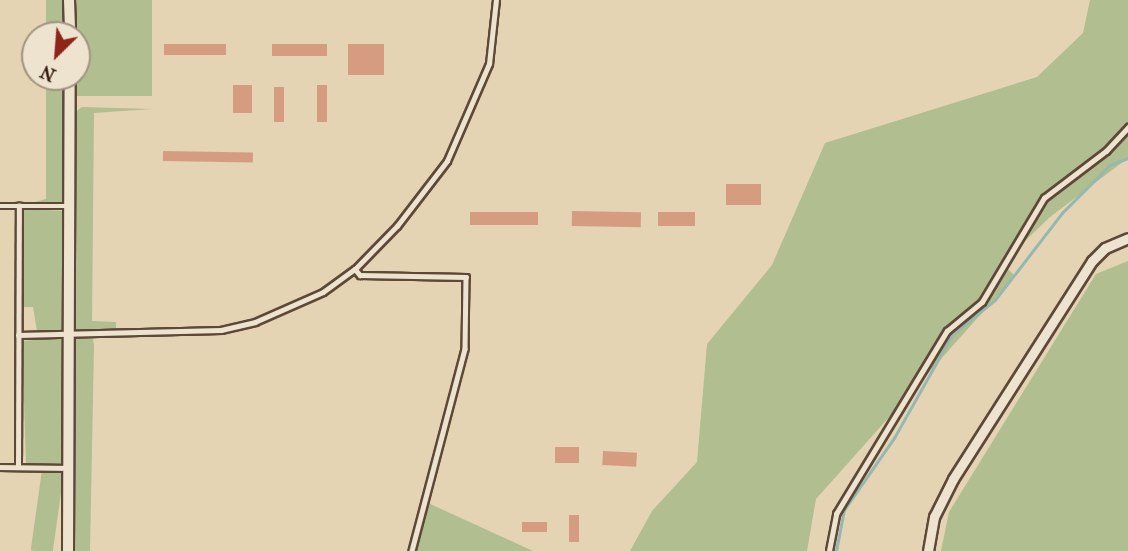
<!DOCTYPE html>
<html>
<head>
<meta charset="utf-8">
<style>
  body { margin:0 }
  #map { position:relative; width:1128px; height:551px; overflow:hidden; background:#e4d4b4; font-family:"IM FELL French Canon",serif }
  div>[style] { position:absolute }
  .green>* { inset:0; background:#b0be90; transform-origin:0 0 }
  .stream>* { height:2.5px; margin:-1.25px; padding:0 1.25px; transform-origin:1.25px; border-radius:1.25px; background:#95b8b1 }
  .building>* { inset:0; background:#d69c82; transform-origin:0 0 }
  .roads { filter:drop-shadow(2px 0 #5e4838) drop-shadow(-2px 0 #5e4838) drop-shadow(0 2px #5e4838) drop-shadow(0 -2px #5e4838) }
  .service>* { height:4.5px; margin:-2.25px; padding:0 2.25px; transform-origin:2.25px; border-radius:2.25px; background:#ede3ce }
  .minor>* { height:9px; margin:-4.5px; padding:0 4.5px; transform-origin:4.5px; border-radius:4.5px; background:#ede3ce }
  .tertiary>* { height:10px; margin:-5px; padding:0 5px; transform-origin:5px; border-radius:5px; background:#ede3ce }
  span { translate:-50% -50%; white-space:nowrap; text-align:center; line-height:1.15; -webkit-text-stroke:6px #ede3ce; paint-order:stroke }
  .north { position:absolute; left:21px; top:21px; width:70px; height:70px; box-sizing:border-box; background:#ede3ce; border:2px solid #a29381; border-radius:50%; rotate:205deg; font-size:19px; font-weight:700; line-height:28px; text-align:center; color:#321a0e }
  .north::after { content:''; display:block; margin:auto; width:24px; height:32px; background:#8f2418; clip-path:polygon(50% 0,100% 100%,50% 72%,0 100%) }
</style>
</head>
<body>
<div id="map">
  <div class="green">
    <i style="left:46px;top:0;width:20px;height:35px"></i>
    <i style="left:74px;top:0;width:78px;height:96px"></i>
    <i style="clip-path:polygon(1090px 0,1128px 0,1128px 158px,1050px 217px,1002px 263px,1015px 276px,816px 499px,807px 551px,630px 551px,652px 511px,697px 462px,707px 344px,772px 265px,825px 143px,1037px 77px,1083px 33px)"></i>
    <i style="clip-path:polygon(46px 77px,66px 77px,66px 198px,61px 203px,35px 202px,46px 199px)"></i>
    <i style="clip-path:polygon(82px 107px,152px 109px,94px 113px,92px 321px,116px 322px,116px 330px,74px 329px,74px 113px)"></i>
    <i style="clip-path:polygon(26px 209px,65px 211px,65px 327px,60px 332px,37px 331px,33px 307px,22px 307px,21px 213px)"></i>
    <i style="clip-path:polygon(1128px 261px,1128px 551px,941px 551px,949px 512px,1096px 274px)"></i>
    <i style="clip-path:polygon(61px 338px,65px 460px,60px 465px,26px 463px,22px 341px)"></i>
    <i style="clip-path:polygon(76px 339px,93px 339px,94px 346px,90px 551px,72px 551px)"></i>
    <i style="left:42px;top:470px;width:22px;height:81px;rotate:8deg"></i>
    <i style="clip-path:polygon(428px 503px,533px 551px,416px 551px)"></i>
  </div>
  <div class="stream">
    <i style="left:836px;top:551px;width:42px;rotate:-79deg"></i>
    <i style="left:844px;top:510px;width:88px;rotate:-55.2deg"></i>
    <i style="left:894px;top:438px;width:118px;rotate:-60.6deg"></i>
    <i style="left:952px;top:335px;width:55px;rotate:-39.1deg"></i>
    <i style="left:995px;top:300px;width:110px;rotate:-52.4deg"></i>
    <i style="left:1062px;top:213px;width:68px;rotate:-45deg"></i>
    <i style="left:1110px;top:165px;width:19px;rotate:-21deg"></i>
  </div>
  <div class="building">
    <i style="left:164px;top:44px;width:62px;height:11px"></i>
    <i style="left:272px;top:44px;width:55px;height:12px"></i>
    <i style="left:348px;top:44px;width:36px;height:31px"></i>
    <i style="left:233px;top:85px;width:19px;height:28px"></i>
    <i style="left:317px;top:85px;width:10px;height:37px"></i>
    <i style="left:274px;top:87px;width:10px;height:35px"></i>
    <i style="left:163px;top:151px;width:90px;height:10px;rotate:1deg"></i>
    <i style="left:726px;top:184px;width:35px;height:21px"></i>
    <i style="left:572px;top:211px;width:69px;height:15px;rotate:1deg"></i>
    <i style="left:470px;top:212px;width:68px;height:13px"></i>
    <i style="left:695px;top:212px;width:14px;height:37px;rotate:90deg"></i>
    <i style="left:555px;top:447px;width:24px;height:16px"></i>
    <i style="left:603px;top:451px;width:34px;height:14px;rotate:3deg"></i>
    <i style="left:569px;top:515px;width:10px;height:27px"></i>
    <i style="left:522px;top:522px;width:25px;height:10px"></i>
  </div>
  <div class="roads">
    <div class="service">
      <i style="left:0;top:206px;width:69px"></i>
      <i style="left:355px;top:269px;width:8px;rotate:50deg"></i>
      <i style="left:360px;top:275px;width:106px;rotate:1.1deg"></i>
      <i style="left:466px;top:277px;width:72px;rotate:90.8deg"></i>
      <i style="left:465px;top:349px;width:209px;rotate:104.7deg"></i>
      <i style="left:18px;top:335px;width:203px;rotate:-1.4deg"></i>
      <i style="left:221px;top:330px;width:35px;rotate:-13deg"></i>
      <i style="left:255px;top:322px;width:74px;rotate:-23.8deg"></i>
      <i style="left:323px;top:292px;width:39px;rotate:-36deg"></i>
      <i style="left:355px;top:269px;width:60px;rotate:-45.7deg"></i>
      <i style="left:397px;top:226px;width:82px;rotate:-52.4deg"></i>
      <i style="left:447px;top:161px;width:106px;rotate:-66.6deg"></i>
      <i style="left:489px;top:64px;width:64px;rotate:-83.8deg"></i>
      <i style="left:0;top:467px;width:68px;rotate:0.8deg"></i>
      <i style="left:18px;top:467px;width:261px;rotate:-89.8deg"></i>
      <i style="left:829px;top:551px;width:38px;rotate:-79deg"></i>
      <i style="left:836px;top:514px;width:214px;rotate:-58.8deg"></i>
      <i style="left:947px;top:331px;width:45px;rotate:-39.6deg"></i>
      <i style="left:982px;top:302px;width:121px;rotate:-59.2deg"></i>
      <i style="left:1044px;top:198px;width:78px;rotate:-37.2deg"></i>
      <i style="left:1106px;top:151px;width:33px;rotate:-47deg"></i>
    </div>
    <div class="minor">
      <i style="left:928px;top:551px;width:35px;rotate:-80deg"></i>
      <i style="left:934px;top:517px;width:42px;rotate:-63.4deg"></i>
      <i style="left:953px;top:479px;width:259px;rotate:-57.5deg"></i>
      <i style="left:1092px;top:261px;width:18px;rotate:-45deg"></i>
      <i style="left:1105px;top:248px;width:25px;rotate:-23deg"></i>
    </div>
    <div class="tertiary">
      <i style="left:69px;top:0;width:35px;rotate:88deg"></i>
      <i style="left:68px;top:551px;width:474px;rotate:-89.8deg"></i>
    </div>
  </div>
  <div class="north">N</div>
</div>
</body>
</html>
